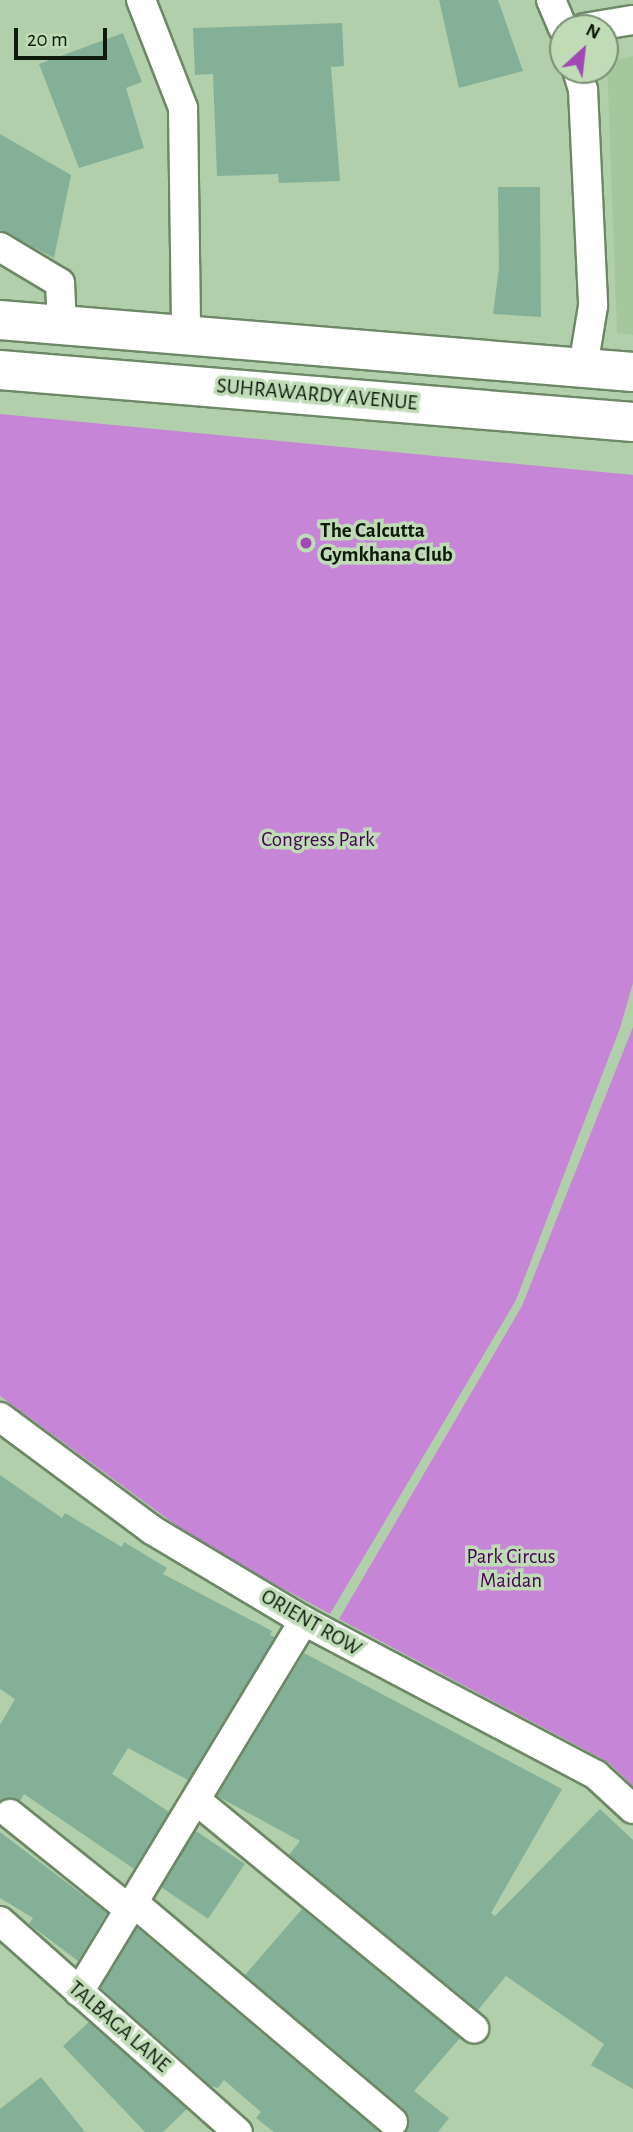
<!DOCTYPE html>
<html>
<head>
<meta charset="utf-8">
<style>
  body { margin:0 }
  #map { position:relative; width:633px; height:2132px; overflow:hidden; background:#b2cfab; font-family:"Alegreya Sans",sans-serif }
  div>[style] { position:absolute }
  .built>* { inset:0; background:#a5c79d }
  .green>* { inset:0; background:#c685d6 }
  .building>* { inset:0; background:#85b098; transform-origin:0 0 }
  .roads { filter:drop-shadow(2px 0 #6d8866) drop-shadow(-2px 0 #6d8866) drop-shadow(0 2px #6d8866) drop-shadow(0 -2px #6d8866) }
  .minor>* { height:28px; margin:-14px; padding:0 14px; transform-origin:14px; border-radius:14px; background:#fff }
  .secondary>* { height:38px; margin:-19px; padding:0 19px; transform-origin:19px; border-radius:19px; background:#fff }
  .dots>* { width:19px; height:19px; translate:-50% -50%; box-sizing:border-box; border:4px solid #bfdcb7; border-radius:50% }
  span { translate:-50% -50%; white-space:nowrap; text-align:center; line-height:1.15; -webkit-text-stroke:7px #bfdcb7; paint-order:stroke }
  .street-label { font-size:21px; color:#0f1a0d }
  .poi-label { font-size:21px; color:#0f1a0d; font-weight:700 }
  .left { translate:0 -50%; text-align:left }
  .park-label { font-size:21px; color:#480256 }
  .north { position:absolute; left:549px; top:14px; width:70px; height:70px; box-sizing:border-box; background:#bfdcb7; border:2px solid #798e73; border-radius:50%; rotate:27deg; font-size:19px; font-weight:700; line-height:28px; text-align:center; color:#0f1a0d }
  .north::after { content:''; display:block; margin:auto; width:24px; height:32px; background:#a048b5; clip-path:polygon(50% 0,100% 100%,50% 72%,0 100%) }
  .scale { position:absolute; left:14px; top:28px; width:93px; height:32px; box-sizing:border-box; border:4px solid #0f1a0d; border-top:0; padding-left:9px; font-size:21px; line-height:24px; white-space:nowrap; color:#0f1a0d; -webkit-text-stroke:5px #bfdcb7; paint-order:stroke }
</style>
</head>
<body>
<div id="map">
  <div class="built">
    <i style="clip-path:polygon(633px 56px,633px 335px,617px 333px,607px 62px)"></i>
  </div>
  <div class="green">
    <i style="clip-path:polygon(0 414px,633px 475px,633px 983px,620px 1028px,516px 1300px,330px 1614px,202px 1544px,0 1396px)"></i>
    <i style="clip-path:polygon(633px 1027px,633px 1786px,608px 1762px,339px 1619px,522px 1306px)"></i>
  </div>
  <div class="building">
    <i style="clip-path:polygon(439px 0,498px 0,523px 71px,459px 88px)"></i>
    <i style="clip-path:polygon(342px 23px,344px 66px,331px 67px,340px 181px,279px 183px,278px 174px,217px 176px,213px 74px,195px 75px,193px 28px)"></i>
    <i style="clip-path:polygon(123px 33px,142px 82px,126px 88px,144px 148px,79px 168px,39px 64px)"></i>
    <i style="clip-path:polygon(0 134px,71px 175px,54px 258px,0 230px)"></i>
    <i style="clip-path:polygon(498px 187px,540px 187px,541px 317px,493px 314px,499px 268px)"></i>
    <i style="clip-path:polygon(0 1475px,62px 1518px,65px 1513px,122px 1547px,124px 1542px,167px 1568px,163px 1574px,272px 1631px,270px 1635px,275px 1637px,188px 1780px,128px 1748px,112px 1774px,169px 1812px,134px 1869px,24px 1794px,20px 1801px,0 1801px,0 1725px,15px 1699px,0 1689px)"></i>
    <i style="clip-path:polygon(304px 1653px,562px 1789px,491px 1913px,495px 1916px,600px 1809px,633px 1840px,633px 2089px,591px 2065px,604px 2044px,506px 1976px,478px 2010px,289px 1855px,300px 1841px,217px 1796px)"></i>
    <i style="left:196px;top:1831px;width:59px;height:66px;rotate:34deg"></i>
    <i style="clip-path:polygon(0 1832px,107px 1913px,78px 1961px,29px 1924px,33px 1918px,0 1898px)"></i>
    <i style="clip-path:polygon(302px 1909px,460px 2038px,414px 2091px,449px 2118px,438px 2132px,406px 2132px,409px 2117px,404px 2109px,245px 1975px)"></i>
    <i style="clip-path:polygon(137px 1928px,379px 2132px,274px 2132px,256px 2118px,261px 2112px,224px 2080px,218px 2088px,211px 2086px,101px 1988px)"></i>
    <i style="clip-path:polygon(89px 2022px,187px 2109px,163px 2132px,145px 2132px,63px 2046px)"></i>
    <i style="clip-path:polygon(41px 2077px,85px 2132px,0 2132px,0 2109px)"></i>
  </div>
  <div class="roads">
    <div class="minor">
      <i style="left:141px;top:0;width:116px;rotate:68.7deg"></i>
      <i style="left:183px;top:108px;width:229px;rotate:89.2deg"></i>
      <i style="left:551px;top:0;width:30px;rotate:67deg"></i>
      <i style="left:584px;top:28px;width:50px;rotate:-9.3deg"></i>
      <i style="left:577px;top:70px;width:21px;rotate:73deg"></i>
      <i style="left:583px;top:90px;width:216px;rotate:87.3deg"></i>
      <i style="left:593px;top:306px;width:62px;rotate:99.3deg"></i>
      <i style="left:0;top:247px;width:70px;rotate:31deg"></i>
      <i style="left:60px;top:283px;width:42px;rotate:87.3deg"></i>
      <i style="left:0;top:1417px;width:189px;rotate:36.6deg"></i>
      <i style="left:152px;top:1530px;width:177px;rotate:30.9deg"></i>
      <i style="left:304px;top:1621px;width:330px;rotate:27.8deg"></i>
      <i style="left:596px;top:1775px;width:50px;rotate:42.6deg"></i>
      <i style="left:196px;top:1800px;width:360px;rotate:39.4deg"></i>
      <i style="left:10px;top:1814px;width:154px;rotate:38.7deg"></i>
      <i style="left:134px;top:1903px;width:339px;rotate:40.2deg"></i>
      <i style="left:0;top:1921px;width:318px;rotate:41.6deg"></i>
      <i style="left:79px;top:1992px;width:434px;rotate:-58.8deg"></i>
    </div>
    <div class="secondary">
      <i style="left:0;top:320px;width:635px;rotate:4.7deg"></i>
      <i style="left:0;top:370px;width:635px;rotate:4.7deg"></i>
    </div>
  </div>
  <div class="dots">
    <i style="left:306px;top:543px;background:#a048b5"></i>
  </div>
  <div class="street-label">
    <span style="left:317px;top:395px;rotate:5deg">SUHRAWARDY AVENUE</span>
    <span style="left:311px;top:1623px;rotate:30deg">ORIENT ROW</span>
    <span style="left:119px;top:2027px;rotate:41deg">TALBAGA LANE</span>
  </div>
  <div class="poi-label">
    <span class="left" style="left:320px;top:543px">The Calcutta<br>Gymkhana Club</span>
  </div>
  <div class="park-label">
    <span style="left:318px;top:840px">Congress Park</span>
    <span style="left:511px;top:1569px">Park Circus<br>Maidan</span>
  </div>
  <div class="north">N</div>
  <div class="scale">20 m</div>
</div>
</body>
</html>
